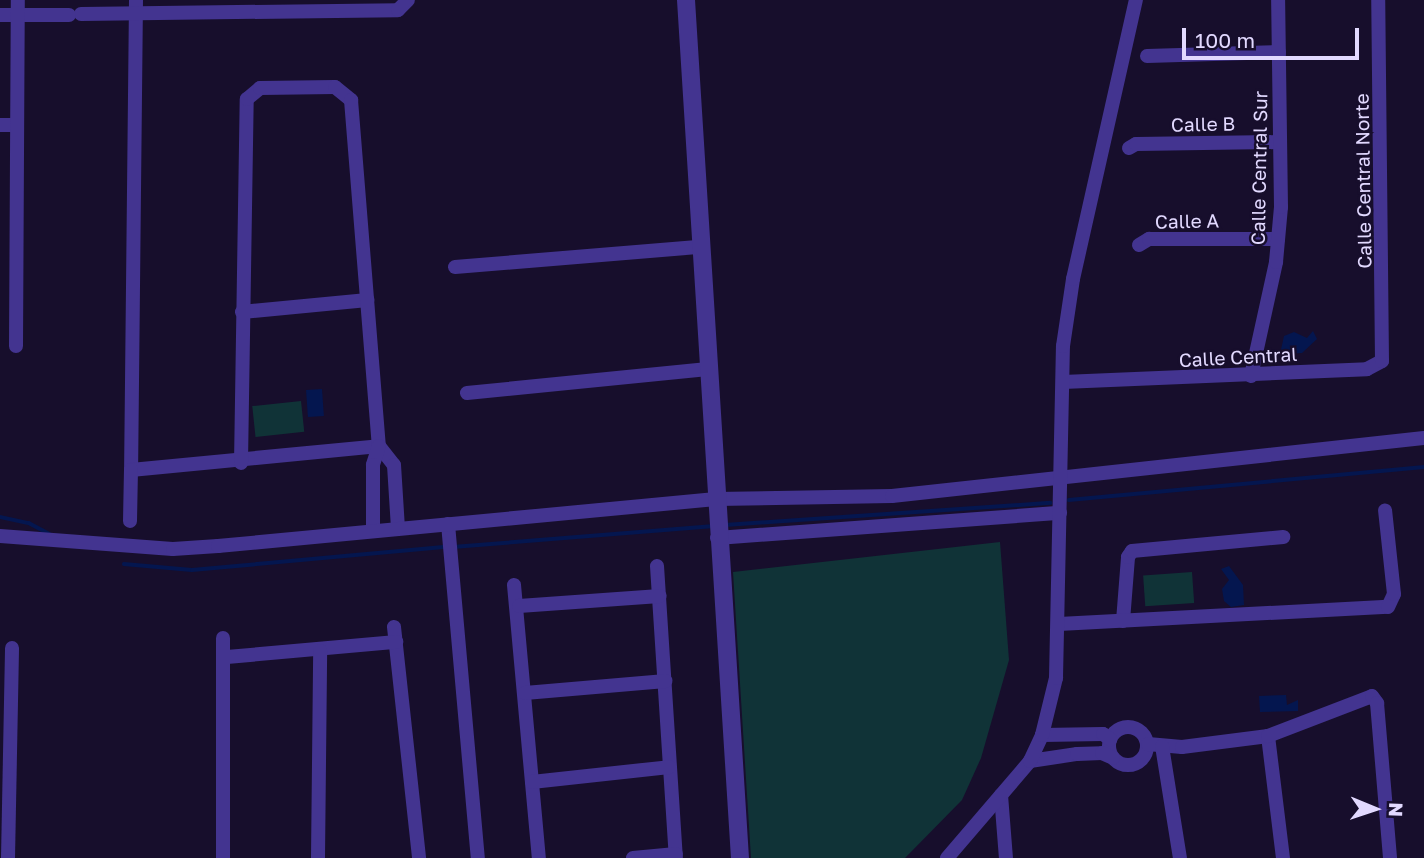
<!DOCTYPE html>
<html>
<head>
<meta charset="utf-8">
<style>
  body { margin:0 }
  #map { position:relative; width:1424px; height:858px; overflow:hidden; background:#170e2c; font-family:"Golos Text",sans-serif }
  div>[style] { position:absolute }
  .green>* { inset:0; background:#103337; transform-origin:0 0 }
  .water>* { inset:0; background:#04164f; transform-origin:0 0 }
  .stream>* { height:3.5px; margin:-1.75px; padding:0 1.75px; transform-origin:1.75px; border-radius:1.75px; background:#04164f }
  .minor>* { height:14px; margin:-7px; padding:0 7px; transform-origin:7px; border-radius:7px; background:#433490 }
  .minor>.ring { margin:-7px; padding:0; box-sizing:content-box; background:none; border:14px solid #433490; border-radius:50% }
  .tertiary>* { height:18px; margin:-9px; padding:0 9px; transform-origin:9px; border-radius:9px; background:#433490 }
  span { translate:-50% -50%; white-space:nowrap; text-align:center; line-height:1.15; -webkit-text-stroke:5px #170e2c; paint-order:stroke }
  .street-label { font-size:19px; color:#e2d9ff }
  .north { position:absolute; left:1340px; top:774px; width:70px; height:70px; -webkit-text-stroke:5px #170e2c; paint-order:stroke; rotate:92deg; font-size:19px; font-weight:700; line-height:28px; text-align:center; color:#e2d9ff }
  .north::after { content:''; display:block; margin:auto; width:24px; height:32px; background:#e2d9ff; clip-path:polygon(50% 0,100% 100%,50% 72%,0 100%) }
  .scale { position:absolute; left:1182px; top:28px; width:177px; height:32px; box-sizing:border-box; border:4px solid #e2d9ff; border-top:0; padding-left:9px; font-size:21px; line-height:24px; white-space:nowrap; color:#e2d9ff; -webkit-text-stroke:5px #170e2c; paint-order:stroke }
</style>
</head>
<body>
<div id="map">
  <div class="green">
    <i style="left:301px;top:401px;width:31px;height:49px;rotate:84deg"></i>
    <i style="clip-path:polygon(1000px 542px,1009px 660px,981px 758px,962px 800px,905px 858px,751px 858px,733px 572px)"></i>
    <i style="left:1192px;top:572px;width:31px;height:49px;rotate:86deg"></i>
  </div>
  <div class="water">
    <i style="clip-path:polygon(1313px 331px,1317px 339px,1302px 353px,1280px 354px,1284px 336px,1294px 332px,1307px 338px)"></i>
    <i style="left:322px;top:389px;width:27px;height:16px;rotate:86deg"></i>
    <i style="clip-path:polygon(1229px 566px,1243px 585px,1244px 605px,1231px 607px,1224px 601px,1222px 589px,1229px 580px,1221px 569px)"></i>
    <i style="clip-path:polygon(1286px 695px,1287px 705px,1298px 700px,1298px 711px,1260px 712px,1259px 696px)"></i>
  </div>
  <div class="stream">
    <i style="left:1069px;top:500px;width:357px;rotate:-5.3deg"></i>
    <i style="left:0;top:517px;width:30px;rotate:12deg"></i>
    <i style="left:29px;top:523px;width:24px;rotate:28deg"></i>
    <i style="left:725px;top:525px;width:326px;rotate:-3.9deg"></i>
    <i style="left:453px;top:547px;width:262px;rotate:-4.6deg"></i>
    <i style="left:124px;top:564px;width:68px;rotate:5deg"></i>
    <i style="left:192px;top:570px;width:255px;rotate:-5.2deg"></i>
  </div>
  <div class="minor">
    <i style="left:136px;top:0;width:470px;rotate:90.6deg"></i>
    <i style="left:131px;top:470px;width:249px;rotate:-5.5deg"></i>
    <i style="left:81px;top:14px;width:317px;rotate:-0.7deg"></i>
    <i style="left:398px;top:10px;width:14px;rotate:-45deg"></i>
    <i style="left:0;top:15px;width:69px"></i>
    <i style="left:1147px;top:56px;width:132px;rotate:-1.7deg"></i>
    <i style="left:0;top:125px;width:17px"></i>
    <i style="left:1129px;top:148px;width:8px;rotate:-30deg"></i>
    <i style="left:1136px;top:144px;width:143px;rotate:-0.8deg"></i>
    <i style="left:1139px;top:245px;width:12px;rotate:-31deg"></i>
    <i style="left:1149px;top:239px;width:129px"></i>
    <i style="left:455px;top:267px;width:246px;rotate:-4.7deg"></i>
    <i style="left:242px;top:312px;width:126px;rotate:-5.5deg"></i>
    <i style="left:16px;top:346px;width:346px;rotate:-89.7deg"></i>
    <i style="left:1251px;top:376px;width:117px;rotate:-77.6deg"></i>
    <i style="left:1276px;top:262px;width:55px;rotate:-84.8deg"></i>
    <i style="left:1281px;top:207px;width:207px;rotate:-90.8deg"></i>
    <i style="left:1063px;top:382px;width:304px;rotate:-2.4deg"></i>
    <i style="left:1367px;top:369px;width:17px;rotate:-28deg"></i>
    <i style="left:1382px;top:361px;width:361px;rotate:-90.6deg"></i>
    <i style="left:467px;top:393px;width:242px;rotate:-5.7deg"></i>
    <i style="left:379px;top:446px;width:24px;rotate:52deg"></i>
    <i style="left:394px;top:465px;width:63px;rotate:86.4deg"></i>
    <i style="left:241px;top:463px;width:364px;rotate:-89.1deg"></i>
    <i style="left:247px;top:99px;width:17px;rotate:-40deg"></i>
    <i style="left:260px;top:88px;width:75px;rotate:-0.8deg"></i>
    <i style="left:335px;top:87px;width:21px;rotate:39deg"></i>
    <i style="left:351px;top:100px;width:347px;rotate:85.4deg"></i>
    <i style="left:379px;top:446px;width:20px;rotate:108deg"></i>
    <i style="left:373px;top:465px;width:65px;rotate:90deg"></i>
    <i style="left:130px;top:521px;width:51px;rotate:-88.9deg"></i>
    <i style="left:448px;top:524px;width:335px;rotate:84.9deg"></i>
    <i style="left:0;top:536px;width:173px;rotate:4.3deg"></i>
    <i style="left:173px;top:549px;width:45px;rotate:-3.8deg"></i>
    <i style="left:218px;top:546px;width:500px;rotate:-5.39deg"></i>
    <i style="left:716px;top:499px;width:176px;rotate:-1deg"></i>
    <i style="left:892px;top:496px;width:535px;rotate:-6.22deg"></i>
    <i style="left:717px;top:538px;width:344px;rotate:-4.2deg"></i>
    <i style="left:657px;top:566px;width:293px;rotate:86.3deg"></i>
    <i style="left:514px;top:585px;width:274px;rotate:84.8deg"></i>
    <i style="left:519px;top:606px;width:141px;rotate:-4.1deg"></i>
    <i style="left:1123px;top:621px;width:64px;rotate:-85.5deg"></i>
    <i style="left:1128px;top:557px;width:7px;rotate:-56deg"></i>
    <i style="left:1132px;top:551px;width:152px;rotate:-5.3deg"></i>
    <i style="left:1059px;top:624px;width:329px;rotate:-3deg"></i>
    <i style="left:1388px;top:607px;width:14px;rotate:-65deg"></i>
    <i style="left:1394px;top:594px;width:84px;rotate:-96.1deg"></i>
    <i style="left:394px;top:627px;width:232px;rotate:83.8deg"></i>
    <i style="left:227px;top:657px;width:170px;rotate:-5.1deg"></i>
    <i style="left:525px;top:693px;width:141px;rotate:-4.9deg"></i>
    <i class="ring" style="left:1109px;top:727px;width:24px;height:24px"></i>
    <i style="left:1042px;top:735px;width:61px;rotate:-0.9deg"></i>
    <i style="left:1103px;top:734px;width:9px;rotate:36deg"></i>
    <i style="left:1268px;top:736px;width:123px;rotate:83deg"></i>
    <i style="left:1148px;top:744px;width:34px;rotate:5deg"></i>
    <i style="left:1182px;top:747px;width:87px;rotate:-7.3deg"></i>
    <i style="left:1268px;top:736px;width:111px;rotate:-21deg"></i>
    <i style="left:1372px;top:696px;width:9px;rotate:54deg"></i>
    <i style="left:1377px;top:703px;width:156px;rotate:85.2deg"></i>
    <i style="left:1162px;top:746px;width:113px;rotate:80.9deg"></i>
    <i style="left:1030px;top:761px;width:48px;rotate:-8.5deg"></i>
    <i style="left:1077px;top:754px;width:25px;rotate:-2deg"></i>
    <i style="left:1102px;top:753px;width:12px;rotate:24deg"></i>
    <i style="left:532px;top:782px;width:138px;rotate:-6.2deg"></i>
    <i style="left:1001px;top:795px;width:63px;rotate:85.5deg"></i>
    <i style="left:8px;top:858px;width:210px;rotate:-88.9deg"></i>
    <i style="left:223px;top:858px;width:220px;rotate:-90deg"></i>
    <i style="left:318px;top:858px;width:207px;rotate:-89.4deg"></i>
    <i style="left:633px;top:858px;width:43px;rotate:-5.3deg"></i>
    <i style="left:947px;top:858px;width:128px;rotate:-49.4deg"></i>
    <i style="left:1030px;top:761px;width:29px;rotate:-65deg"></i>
    <i style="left:1042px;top:735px;width:59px;rotate:-76.2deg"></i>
    <i style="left:1056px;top:678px;width:332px;rotate:-88.8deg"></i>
    <i style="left:1063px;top:346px;width:68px;rotate:-81.5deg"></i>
    <i style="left:1073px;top:279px;width:286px;rotate:-77.3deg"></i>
  </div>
  <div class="tertiary">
    <i style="left:686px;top:0;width:860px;rotate:86.4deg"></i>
  </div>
  <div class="street-label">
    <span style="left:1203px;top:124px;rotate:-1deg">Calle B</span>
    <span style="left:1259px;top:168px;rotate:-89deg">Calle Central Sur</span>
    <span style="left:1363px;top:181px;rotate:-91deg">Calle Central Norte</span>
    <span style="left:1187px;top:221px;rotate:-1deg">Calle A</span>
    <span style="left:1238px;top:357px;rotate:-3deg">Calle Central</span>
  </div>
  <div class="north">N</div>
  <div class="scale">100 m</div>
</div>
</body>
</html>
